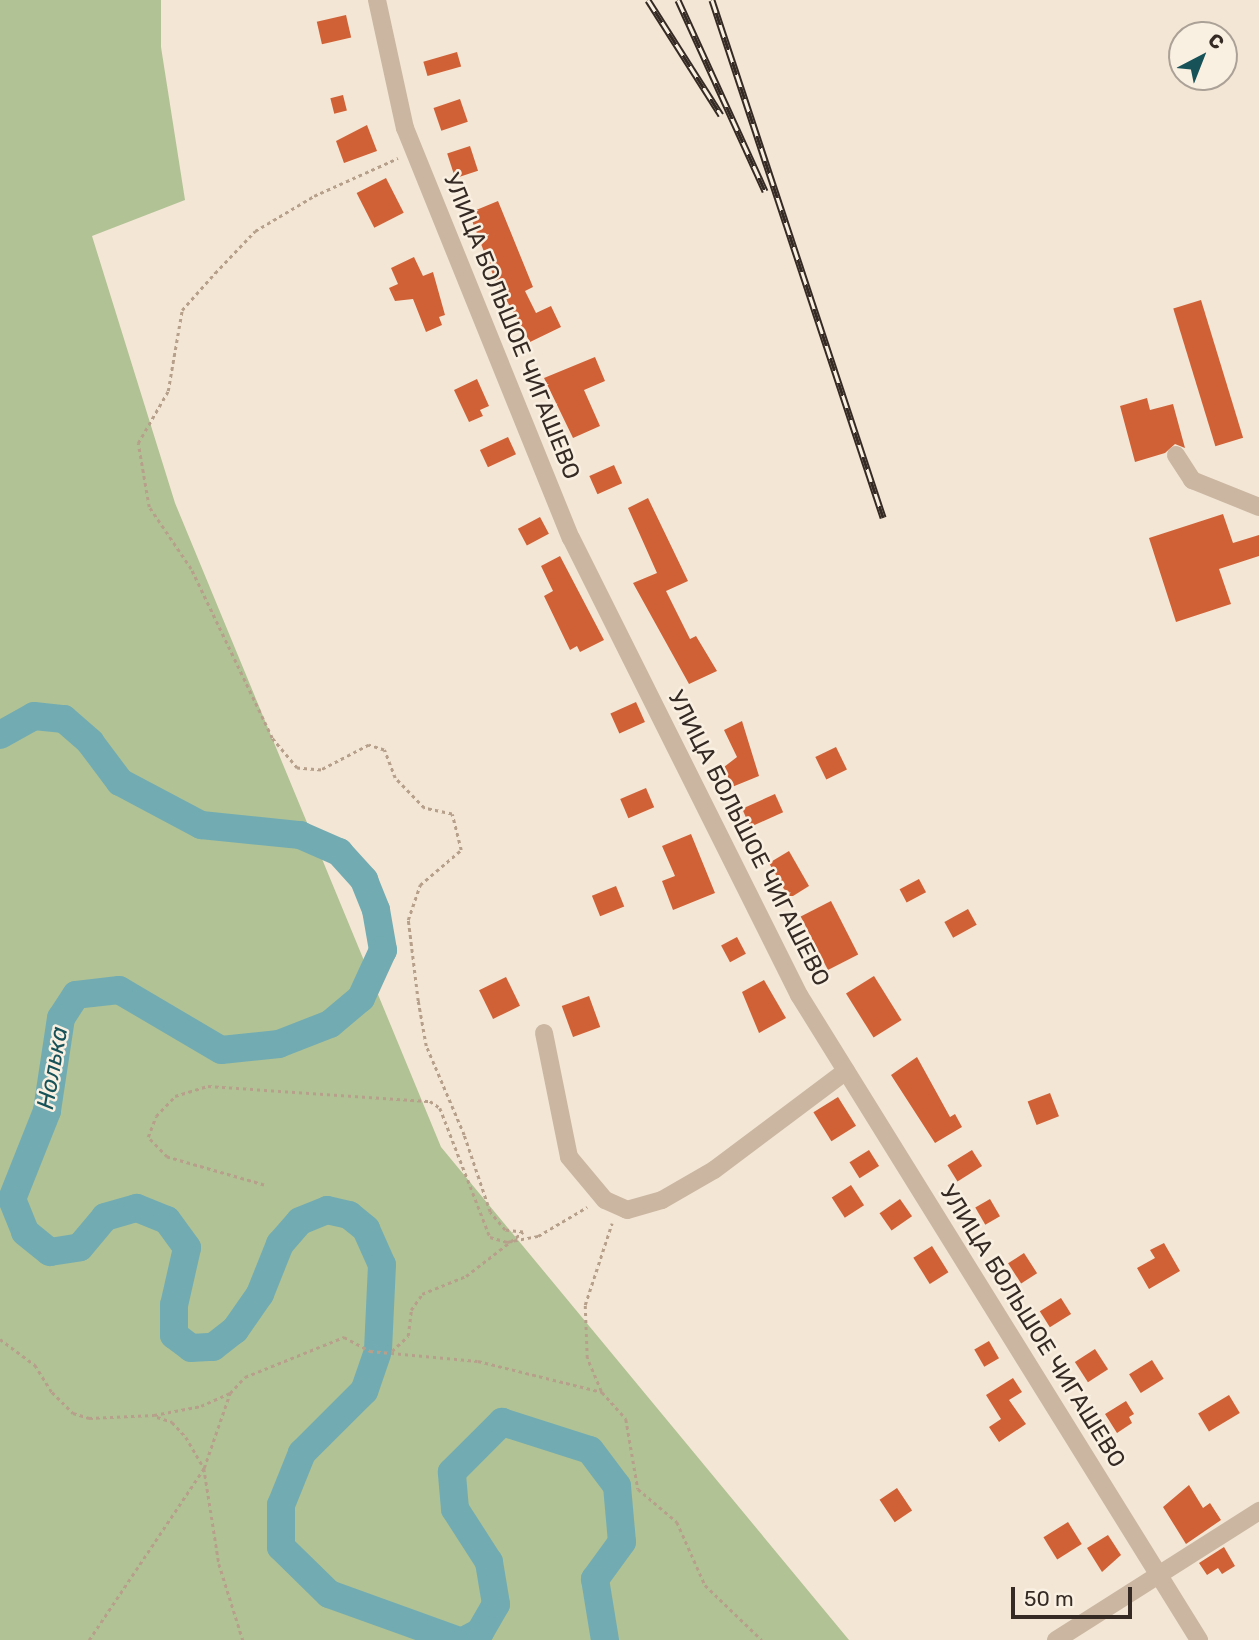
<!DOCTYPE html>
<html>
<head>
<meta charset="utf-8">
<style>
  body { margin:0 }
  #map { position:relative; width:1259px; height:1640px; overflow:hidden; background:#f3e6d5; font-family:Rubik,sans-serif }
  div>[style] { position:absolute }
  .green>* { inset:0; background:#b1c295 }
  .river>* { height:28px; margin:-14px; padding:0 14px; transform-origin:14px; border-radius:14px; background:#72acb2 }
  .building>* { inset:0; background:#d06136; transform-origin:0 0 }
  .path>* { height:2.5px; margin-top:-1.25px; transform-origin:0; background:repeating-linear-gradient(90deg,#b7a08b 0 3.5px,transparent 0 7px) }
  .minor>* { height:18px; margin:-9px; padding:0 9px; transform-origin:9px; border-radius:9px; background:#cbb6a1 }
  .rail>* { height:7px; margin-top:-3.5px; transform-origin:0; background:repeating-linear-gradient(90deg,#faf0e2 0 13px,#352a24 0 26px); box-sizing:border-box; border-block:2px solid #352a24 }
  span { translate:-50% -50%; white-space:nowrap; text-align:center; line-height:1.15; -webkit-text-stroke:5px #faf0e2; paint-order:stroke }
  .street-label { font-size:23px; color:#352a24 }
  .water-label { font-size:24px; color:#175259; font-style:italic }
  .north { position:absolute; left:1168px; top:21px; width:70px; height:70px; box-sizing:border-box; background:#faf0e2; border:2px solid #aba196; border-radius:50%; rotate:42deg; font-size:19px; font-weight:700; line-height:28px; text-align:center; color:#352a24 }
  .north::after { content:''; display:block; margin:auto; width:24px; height:32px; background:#175259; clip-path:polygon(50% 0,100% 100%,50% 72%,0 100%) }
  .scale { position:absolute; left:1011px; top:1587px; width:121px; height:32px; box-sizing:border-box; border:4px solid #352a24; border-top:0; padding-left:9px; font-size:21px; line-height:24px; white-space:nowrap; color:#352a24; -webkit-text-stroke:5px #faf0e2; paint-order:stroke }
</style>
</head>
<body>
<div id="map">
  <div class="green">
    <i style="clip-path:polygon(0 0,161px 0,161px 47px,185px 200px,92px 236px,175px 503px,441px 1147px,849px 1640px,0 1640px)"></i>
  </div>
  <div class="river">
    <i style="left:0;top:735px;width:39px;rotate:-29deg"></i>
    <i style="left:34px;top:716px;width:30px;rotate:6deg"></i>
    <i style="left:64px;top:719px;width:35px;rotate:41deg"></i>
    <i style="left:90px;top:742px;width:50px;rotate:53.1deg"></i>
    <i style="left:120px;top:782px;width:92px;rotate:28deg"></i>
    <i style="left:201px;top:825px;width:100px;rotate:5.8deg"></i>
    <i style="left:300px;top:835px;width:43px;rotate:23.6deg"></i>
    <i style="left:339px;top:852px;width:38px;rotate:48deg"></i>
    <i style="left:364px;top:880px;width:32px;rotate:68deg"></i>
    <i style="left:376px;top:910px;width:41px;rotate:80.1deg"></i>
    <i style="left:383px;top:950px;width:53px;rotate:114.6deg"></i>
    <i style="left:361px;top:998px;width:40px;rotate:140deg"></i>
    <i style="left:330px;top:1024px;width:55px;rotate:158.6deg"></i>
    <i style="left:279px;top:1044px;width:58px;rotate:174.1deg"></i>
    <i style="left:221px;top:1050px;width:118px;rotate:-149.5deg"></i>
    <i style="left:119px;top:990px;width:43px;rotate:173.4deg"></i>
    <i style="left:76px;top:995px;width:27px;rotate:123deg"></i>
    <i style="left:61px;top:1018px;width:94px;rotate:98.6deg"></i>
    <i style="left:47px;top:1111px;width:95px;rotate:111.7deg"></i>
    <i style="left:12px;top:1199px;width:35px;rotate:68deg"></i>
    <i style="left:25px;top:1232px;width:32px;rotate:39deg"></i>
    <i style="left:50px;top:1252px;width:30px;rotate:-9deg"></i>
    <i style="left:80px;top:1247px;width:39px;rotate:-50deg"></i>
    <i style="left:105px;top:1217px;width:33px;rotate:-16deg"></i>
    <i style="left:137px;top:1208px;width:32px;rotate:22deg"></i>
    <i style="left:167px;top:1220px;width:34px;rotate:54deg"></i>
    <i style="left:187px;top:1248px;width:58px;rotate:102.8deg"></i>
    <i style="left:174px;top:1305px;width:30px;rotate:90deg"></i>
    <i style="left:174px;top:1335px;width:21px;rotate:37deg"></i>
    <i style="left:191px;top:1348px;width:22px;rotate:-3deg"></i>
    <i style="left:213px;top:1347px;width:28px;rotate:-38deg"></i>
    <i style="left:235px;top:1330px;width:44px;rotate:-55.2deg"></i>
    <i style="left:260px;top:1294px;width:54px;rotate:-68.2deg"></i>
    <i style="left:280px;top:1244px;width:30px;rotate:-49deg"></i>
    <i style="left:300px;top:1221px;width:29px;rotate:-22deg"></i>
    <i style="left:327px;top:1210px;width:23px;rotate:13deg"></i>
    <i style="left:349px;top:1215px;width:22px;rotate:39deg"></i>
    <i style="left:366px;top:1229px;width:39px;rotate:66deg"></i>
    <i style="left:382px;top:1265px;width:84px;rotate:92.7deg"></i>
    <i style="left:377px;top:1354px;width:39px;rotate:109deg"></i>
    <i style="left:364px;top:1391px;width:88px;rotate:135deg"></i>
    <i style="left:302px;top:1453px;width:56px;rotate:112deg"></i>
    <i style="left:281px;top:1505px;width:42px;rotate:90deg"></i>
    <i style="left:281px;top:1547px;width:67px;rotate:44.4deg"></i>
    <i style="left:329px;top:1594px;width:136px;rotate:19.8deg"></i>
    <i style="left:465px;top:1640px;width:17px;rotate:-28deg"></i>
    <i style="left:480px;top:1632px;width:32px;rotate:-60deg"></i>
    <i style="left:496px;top:1604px;width:43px;rotate:-99.5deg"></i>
    <i style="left:489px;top:1562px;width:63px;rotate:-122.7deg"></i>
    <i style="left:455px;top:1509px;width:37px;rotate:-95deg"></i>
    <i style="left:452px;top:1472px;width:71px;rotate:-45deg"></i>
    <i style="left:502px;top:1422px;width:92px;rotate:17.7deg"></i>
    <i style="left:590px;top:1450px;width:45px;rotate:53.1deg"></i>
    <i style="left:617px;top:1486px;width:56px;rotate:84.9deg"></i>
    <i style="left:622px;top:1542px;width:46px;rotate:126.1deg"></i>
    <i style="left:595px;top:1579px;width:62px;rotate:80.7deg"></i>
  </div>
  <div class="building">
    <i style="left:346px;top:15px;width:23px;height:30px;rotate:77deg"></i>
    <i style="left:457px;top:52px;width:15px;height:35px;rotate:74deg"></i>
    <i style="left:343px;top:95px;width:16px;height:13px;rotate:76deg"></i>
    <i style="left:460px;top:99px;width:24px;height:28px;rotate:71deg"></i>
    <i style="clip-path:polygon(367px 125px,377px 151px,344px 163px,336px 141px)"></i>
    <i style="left:470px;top:146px;width:26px;height:24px;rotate:72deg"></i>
    <i style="left:386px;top:178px;width:39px;height:33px;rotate:63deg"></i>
    <i style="clip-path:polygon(498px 201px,533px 287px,525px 291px,536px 313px,551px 306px,561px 327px,530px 342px,495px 280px,469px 213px)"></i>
    <i style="clip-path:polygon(414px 257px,423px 276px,433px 272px,445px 315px,439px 317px,442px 325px,426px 332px,413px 299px,395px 301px,389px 288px,398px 284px,391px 268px)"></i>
    <i style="left:1201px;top:300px;width:144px;height:29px;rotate:73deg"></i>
    <i style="clip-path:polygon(595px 357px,605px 381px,584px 390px,600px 426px,573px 438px,544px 378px)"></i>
    <i style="clip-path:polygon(477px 379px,489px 406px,480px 410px,483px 416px,469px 422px,454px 390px)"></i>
    <i style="clip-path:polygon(1147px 398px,1150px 410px,1173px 404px,1185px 448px,1175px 444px,1165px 453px,1135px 462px,1120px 406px)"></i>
    <i style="left:508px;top:437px;width:19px;height:31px;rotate:65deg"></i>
    <i style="left:614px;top:465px;width:20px;height:27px;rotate:66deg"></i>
    <i style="clip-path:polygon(648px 498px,688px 581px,666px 591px,690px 639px,696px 636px,717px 671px,689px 684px,633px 583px,657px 573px,628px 508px)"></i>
    <i style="clip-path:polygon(1223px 514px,1233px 543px,1259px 535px,1259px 556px,1219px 569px,1231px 604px,1176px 622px,1149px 538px)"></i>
    <i style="left:540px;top:517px;width:19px;height:25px;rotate:62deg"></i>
    <i style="clip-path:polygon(560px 556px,604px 640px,580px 652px,577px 646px,570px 650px,544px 596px,553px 591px,541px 566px)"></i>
    <i style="left:636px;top:702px;width:22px;height:28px;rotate:66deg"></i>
    <i style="clip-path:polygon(742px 721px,759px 776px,732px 787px,724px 767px,737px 757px,724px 730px)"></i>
    <i style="left:836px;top:747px;width:25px;height:23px;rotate:64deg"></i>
    <i style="left:646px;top:788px;width:21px;height:28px;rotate:67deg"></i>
    <i style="left:775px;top:794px;width:20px;height:36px;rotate:66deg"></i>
    <i style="clip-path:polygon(691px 834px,715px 893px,673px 910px,662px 881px,675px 876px,662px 846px)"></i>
    <i style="clip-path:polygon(789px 851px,809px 886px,793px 896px,788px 896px,769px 863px)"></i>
    <i style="left:919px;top:879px;width:15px;height:22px;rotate:62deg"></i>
    <i style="left:616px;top:886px;width:22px;height:26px;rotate:68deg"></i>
    <i style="left:831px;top:901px;width:60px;height:34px;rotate:63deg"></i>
    <i style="left:968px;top:909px;width:18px;height:27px;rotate:61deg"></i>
    <i style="left:737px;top:937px;width:19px;height:18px;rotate:62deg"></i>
    <i style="left:874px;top:976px;width:52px;height:33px;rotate:58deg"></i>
    <i style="left:506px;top:977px;width:32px;height:30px;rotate:64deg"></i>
    <i style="clip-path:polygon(764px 980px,786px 1018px,759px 1033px,742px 992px)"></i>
    <i style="left:589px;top:996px;width:33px;height:29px;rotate:70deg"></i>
    <i style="clip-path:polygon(917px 1057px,950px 1117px,955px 1114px,962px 1127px,935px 1143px,891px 1075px)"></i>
    <i style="left:1050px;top:1093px;width:25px;height:24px;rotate:69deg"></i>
    <i style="left:838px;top:1097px;width:34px;height:29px;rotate:58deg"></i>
    <i style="left:869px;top:1150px;width:19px;height:23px;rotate:58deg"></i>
    <i style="left:972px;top:1150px;width:19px;height:29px;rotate:58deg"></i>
    <i style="left:851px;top:1185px;width:24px;height:23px;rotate:57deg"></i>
    <i style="left:900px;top:1199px;width:21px;height:25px;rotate:55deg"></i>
    <i style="left:990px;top:1199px;width:20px;height:17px;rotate:60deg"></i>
    <i style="clip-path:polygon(1164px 1243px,1180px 1271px,1149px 1289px,1137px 1268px,1155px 1258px,1150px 1250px)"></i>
    <i style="left:932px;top:1246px;width:31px;height:22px;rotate:58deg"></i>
    <i style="left:1024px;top:1253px;width:24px;height:19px;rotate:57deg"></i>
    <i style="left:1061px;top:1298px;width:19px;height:25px;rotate:58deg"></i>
    <i style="left:989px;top:1341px;width:20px;height:17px;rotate:60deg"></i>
    <i style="left:1095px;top:1349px;width:24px;height:24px;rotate:57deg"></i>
    <i style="left:1152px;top:1360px;width:22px;height:27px;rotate:58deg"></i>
    <i style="clip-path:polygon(1013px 1378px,1022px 1392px,1009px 1400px,1026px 1424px,999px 1442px,989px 1427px,1001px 1419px,986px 1395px)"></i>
    <i style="left:1229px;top:1395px;width:21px;height:36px;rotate:59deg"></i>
    <i style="clip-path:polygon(1126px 1401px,1134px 1414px,1129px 1417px,1132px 1423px,1117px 1433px,1105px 1414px)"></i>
    <i style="clip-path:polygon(1189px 1485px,1203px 1508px,1210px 1503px,1221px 1520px,1186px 1544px,1163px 1507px)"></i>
    <i style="left:897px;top:1488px;width:27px;height:21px;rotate:56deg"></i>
    <i style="left:1068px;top:1522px;width:26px;height:29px;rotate:58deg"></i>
    <i style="clip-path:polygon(1108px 1535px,1121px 1555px,1102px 1572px,1087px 1548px)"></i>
    <i style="clip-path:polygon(1224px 1547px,1235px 1566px,1222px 1574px,1218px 1568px,1207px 1575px,1199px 1563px)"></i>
  </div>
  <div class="path">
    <i style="left:264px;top:1185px;width:101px;rotate:-163.9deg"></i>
    <i style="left:167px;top:1157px;width:28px;rotate:-134deg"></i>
    <i style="left:148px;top:1137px;width:22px;rotate:-69deg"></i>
    <i style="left:156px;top:1116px;width:28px;rotate:-46deg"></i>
    <i style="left:175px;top:1096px;width:34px;rotate:-17deg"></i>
    <i style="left:208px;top:1086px;width:223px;rotate:3.9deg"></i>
    <i style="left:430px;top:1101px;width:12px;rotate:35deg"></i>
    <i style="left:440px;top:1108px;width:138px;rotate:68.8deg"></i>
    <i style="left:490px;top:1237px;width:18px;rotate:16deg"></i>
    <i style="left:507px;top:1242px;width:32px;rotate:-11deg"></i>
    <i style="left:538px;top:1236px;width:57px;rotate:-30.6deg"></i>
    <i style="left:0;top:1339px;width:44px;rotate:36.6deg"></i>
    <i style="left:35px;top:1365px;width:32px;rotate:58deg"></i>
    <i style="left:52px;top:1392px;width:30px;rotate:45deg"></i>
    <i style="left:73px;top:1413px;width:17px;rotate:17deg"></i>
    <i style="left:89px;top:1418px;width:65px;rotate:-2.6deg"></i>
    <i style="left:154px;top:1415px;width:48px;rotate:-10.8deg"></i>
    <i style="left:201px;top:1406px;width:32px;rotate:-24deg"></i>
    <i style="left:392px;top:1351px;width:22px;rotate:-43deg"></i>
    <i style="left:408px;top:1336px;width:26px;rotate:-83deg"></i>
    <i style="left:411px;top:1310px;width:19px;rotate:-55deg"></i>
    <i style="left:422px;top:1294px;width:48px;rotate:-22.2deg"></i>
    <i style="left:466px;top:1276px;width:72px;rotate:-37.7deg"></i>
    <i style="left:523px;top:1232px;width:18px;rotate:-174deg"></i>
    <i style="left:505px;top:1230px;width:23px;rotate:-130deg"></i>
    <i style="left:490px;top:1212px;width:81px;rotate:-108.7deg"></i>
    <i style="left:464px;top:1135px;width:97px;rotate:-113.1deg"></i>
    <i style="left:426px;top:1046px;width:46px;rotate:-100.1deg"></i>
    <i style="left:418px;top:1001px;width:82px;rotate:-97deg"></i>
    <i style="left:408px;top:920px;width:37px;rotate:-71deg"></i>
    <i style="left:420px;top:885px;width:54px;rotate:-40.5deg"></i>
    <i style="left:461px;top:850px;width:37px;rotate:-104deg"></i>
    <i style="left:452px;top:814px;width:29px;rotate:-168deg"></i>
    <i style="left:424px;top:808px;width:42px;rotate:-134deg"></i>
    <i style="left:395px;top:778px;width:30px;rotate:-111deg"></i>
    <i style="left:384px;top:750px;width:16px;rotate:-162deg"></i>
    <i style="left:369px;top:745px;width:54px;rotate:152.5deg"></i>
    <i style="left:321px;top:770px;width:24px;rotate:-175deg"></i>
    <i style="left:297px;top:768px;width:39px;rotate:-130deg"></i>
    <i style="left:272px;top:738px;width:187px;rotate:-115.6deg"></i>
    <i style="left:191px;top:569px;width:75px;rotate:-124.1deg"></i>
    <i style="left:149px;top:507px;width:65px;rotate:-99.8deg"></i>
    <i style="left:138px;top:443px;width:60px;rotate:-60deg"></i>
    <i style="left:168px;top:391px;width:82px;rotate:-80.2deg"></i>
    <i style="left:182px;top:310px;width:50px;rotate:-48.3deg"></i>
    <i style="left:215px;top:273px;width:58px;rotate:-46.4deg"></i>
    <i style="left:255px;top:231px;width:69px;rotate:-30.7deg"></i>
    <i style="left:314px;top:196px;width:92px;rotate:-24.3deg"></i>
    <i style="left:601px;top:1391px;width:36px;rotate:-113deg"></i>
    <i style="left:587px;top:1358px;width:53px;rotate:-92.2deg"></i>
    <i style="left:585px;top:1305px;width:86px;rotate:-71.8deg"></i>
    <i style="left:157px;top:1417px;width:16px;rotate:18deg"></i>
    <i style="left:172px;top:1422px;width:21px;rotate:47deg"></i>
    <i style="left:186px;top:1437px;width:36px;rotate:60deg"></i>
    <i style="left:204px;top:1468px;width:97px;rotate:81.1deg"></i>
    <i style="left:219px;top:1564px;width:80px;rotate:72.5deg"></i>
    <i style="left:89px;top:1640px;width:207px;rotate:-56.2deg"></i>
    <i style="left:204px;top:1468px;width:79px;rotate:-70.9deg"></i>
    <i style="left:230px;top:1393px;width:22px;rotate:-47deg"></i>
    <i style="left:245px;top:1377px;width:107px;rotate:-22deg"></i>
    <i style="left:344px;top:1337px;width:30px;rotate:28deg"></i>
    <i style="left:370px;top:1351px;width:108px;rotate:5.3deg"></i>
    <i style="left:478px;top:1361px;width:128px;rotate:14deg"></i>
    <i style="left:602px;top:1392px;width:36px;rotate:48deg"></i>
    <i style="left:626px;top:1419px;width:71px;rotate:80.3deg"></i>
    <i style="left:638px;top:1489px;width:51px;rotate:40.2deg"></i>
    <i style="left:677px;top:1522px;width:69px;rotate:66deg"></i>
    <i style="left:705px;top:1585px;width:79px;rotate:44deg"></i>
  </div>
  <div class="minor">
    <i style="left:377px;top:0;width:131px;rotate:77.7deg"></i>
    <i style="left:405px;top:128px;width:442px;rotate:68deg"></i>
    <i style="left:571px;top:538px;width:511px;rotate:63.49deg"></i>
    <i style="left:799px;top:995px;width:759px;rotate:58.19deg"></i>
    <i style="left:1176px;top:455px;width:30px;rotate:57deg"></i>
    <i style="left:1192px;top:480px;width:72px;rotate:21.9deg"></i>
    <i style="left:544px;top:1033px;width:126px;rotate:78.6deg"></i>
    <i style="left:569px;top:1157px;width:56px;rotate:50.1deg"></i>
    <i style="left:605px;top:1200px;width:24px;rotate:24deg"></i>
    <i style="left:627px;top:1210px;width:36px;rotate:-16deg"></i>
    <i style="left:662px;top:1200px;width:60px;rotate:-30deg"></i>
    <i style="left:714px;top:1170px;width:165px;rotate:-36.9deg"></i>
    <i style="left:1056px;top:1640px;width:241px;rotate:-32.4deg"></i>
  </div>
  <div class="rail">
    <i style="left:648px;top:0;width:136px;rotate:57.6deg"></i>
    <i style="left:678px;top:0;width:210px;rotate:65.5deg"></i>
    <i style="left:712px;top:0;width:545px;rotate:71.7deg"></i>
  </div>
  <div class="street-label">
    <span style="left:512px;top:326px;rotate:68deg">УЛИЦА БОЛЬШОЕ ЧИГАШЕВО</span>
    <span style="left:749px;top:838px;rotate:63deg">УЛИЦА БОЛЬШОЕ ЧИГАШЕВО</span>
    <span style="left:1033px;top:1326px;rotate:58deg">УЛИЦА БОЛЬШОЕ ЧИГАШЕВО</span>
  </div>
  <div class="water-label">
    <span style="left:53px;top:1068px;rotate:-80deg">Нолька</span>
  </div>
  <div class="north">С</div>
  <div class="scale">50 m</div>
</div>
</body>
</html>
